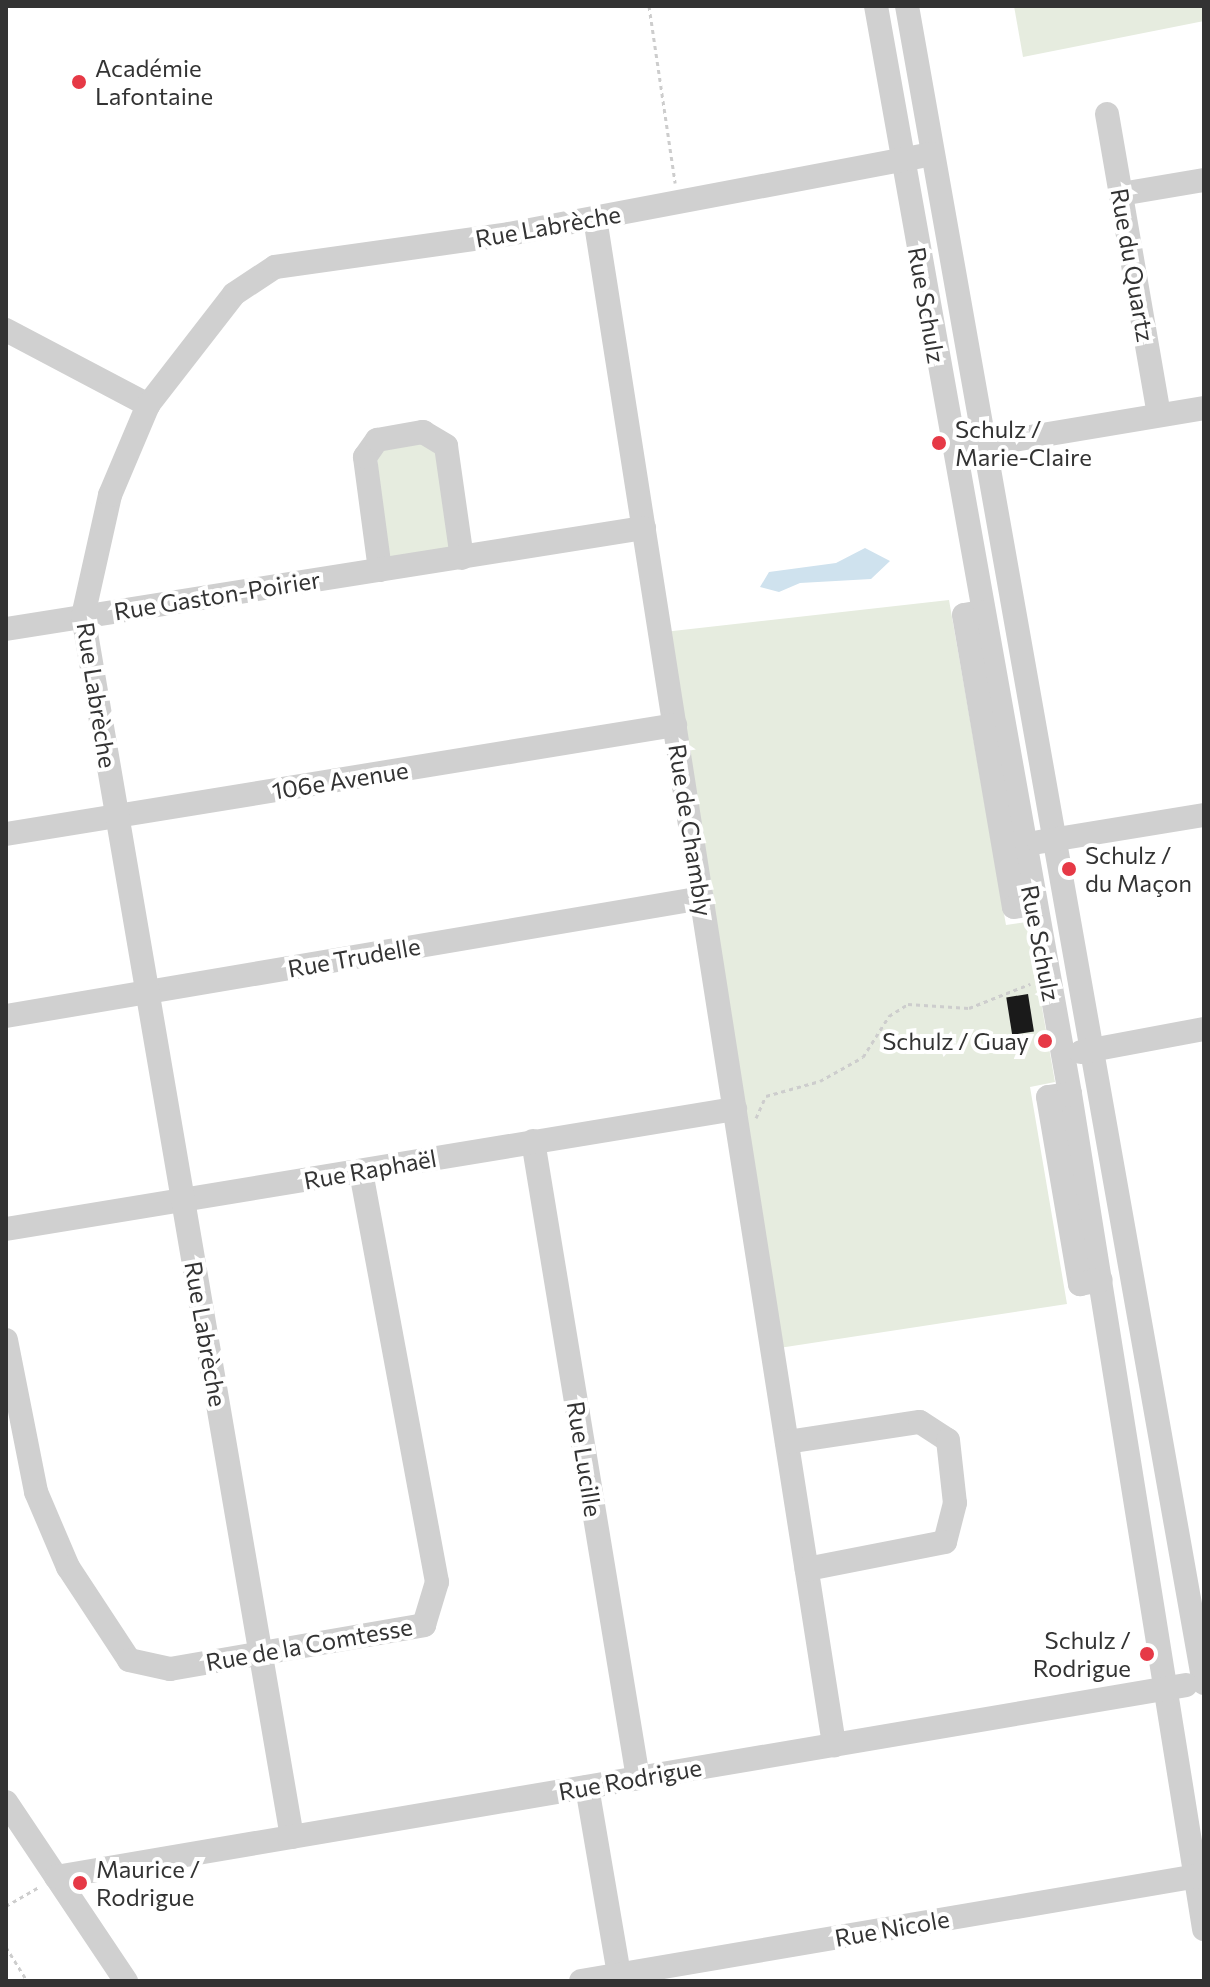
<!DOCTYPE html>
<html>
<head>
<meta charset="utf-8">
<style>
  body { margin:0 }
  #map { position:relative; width:1210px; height:1987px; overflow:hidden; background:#fff; font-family:Commissioner,sans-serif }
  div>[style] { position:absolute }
  .green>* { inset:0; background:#e6ecdf }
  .water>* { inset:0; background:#cfe2ee }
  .building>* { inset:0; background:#1a1a1a; transform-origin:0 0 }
  .path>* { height:3px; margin-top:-1.5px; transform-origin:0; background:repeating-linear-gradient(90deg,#cdcdcd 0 4px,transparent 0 8px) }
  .minor>* { height:24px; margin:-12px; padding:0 12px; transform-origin:12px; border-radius:12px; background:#d0d0d0 }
  .dots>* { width:22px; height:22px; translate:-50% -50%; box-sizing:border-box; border:4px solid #fff; border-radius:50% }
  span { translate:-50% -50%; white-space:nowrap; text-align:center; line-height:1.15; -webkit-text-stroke:8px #fff; paint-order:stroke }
  .poi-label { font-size:24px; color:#333 }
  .left { translate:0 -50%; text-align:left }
  .right { translate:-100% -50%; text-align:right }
  .street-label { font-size:24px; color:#333 }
  .frame { position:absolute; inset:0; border:8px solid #333; pointer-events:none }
</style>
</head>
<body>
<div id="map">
  <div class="green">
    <i style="clip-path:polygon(1014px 6px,1204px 6px,1204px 21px,1023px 57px)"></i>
    <i style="clip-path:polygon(377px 440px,446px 446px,462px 558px,380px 570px)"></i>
    <i style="clip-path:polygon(949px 600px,1006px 925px,1027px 922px,1055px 1082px,1030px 1087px,1067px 1304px,766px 1350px,655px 633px)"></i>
  </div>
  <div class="water">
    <i style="clip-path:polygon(865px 548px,890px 561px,871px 579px,800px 583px,779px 592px,760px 587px,769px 572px,836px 563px)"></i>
  </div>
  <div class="building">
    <i style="left:1028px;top:994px;width:38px;height:22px;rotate:81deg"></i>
  </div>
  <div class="path">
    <i style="left:649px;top:6px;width:179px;rotate:81.6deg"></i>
    <i style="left:756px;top:1118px;width:24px;rotate:-66deg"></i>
    <i style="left:766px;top:1096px;width:56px;rotate:-15.5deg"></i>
    <i style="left:820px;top:1081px;width:49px;rotate:-29.2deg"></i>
    <i style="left:863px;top:1057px;width:49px;rotate:-57.6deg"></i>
    <i style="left:889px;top:1016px;width:22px;rotate:-32deg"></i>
    <i style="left:908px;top:1004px;width:61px;rotate:3.8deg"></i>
    <i style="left:969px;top:1008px;width:66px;rotate:-21.5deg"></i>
    <i style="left:6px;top:1906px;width:38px;rotate:-30deg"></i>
    <i style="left:6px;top:1947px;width:40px;rotate:58deg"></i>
  </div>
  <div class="minor">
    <i style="left:876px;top:6px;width:1105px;rotate:79.89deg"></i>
    <i style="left:1070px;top:1094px;width:846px;rotate:80.88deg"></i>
    <i style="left:907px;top:6px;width:1703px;rotate:79.96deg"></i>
    <i style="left:1107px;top:114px;width:305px;rotate:80.2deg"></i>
    <i style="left:1121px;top:194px;width:84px;rotate:-9.6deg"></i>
    <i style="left:595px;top:218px;width:1546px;rotate:81.1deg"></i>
    <i style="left:6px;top:330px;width:161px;rotate:27.8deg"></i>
    <i style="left:971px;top:447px;width:236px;rotate:-9.5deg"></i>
    <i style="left:380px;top:570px;width:114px;rotate:-97.6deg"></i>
    <i style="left:365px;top:457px;width:21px;rotate:-55deg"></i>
    <i style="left:377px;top:440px;width:47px;rotate:-9.9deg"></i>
    <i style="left:423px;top:432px;width:27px;rotate:31deg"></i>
    <i style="left:446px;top:446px;width:113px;rotate:81.9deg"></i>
    <i style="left:981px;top:612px;width:17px;rotate:170deg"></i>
    <i style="left:964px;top:615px;width:296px;rotate:80.3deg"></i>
    <i style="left:1014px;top:907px;width:19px;rotate:-9deg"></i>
    <i style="left:6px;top:629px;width:646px;rotate:-9deg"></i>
    <i style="left:6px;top:834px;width:678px;rotate:-9.25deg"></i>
    <i style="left:1039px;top:842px;width:167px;rotate:-9.3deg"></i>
    <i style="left:6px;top:1016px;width:706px;rotate:-9.62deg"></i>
    <i style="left:1081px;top:1052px;width:125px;rotate:-10.6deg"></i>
    <i style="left:1070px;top:1094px;width:22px;rotate:172deg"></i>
    <i style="left:1048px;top:1097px;width:190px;rotate:80.3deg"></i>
    <i style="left:1080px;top:1284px;width:21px;rotate:-11deg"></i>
    <i style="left:533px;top:1141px;width:646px;rotate:80.64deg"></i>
    <i style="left:6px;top:1229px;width:739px;rotate:-9.35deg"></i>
    <i style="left:6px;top:1340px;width:155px;rotate:78.8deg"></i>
    <i style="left:36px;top:1492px;width:82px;rotate:66.9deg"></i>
    <i style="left:68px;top:1567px;width:111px;rotate:56.7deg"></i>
    <i style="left:129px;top:1660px;width:42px;rotate:12.4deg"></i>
    <i style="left:170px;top:1669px;width:258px;rotate:-9.8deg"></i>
    <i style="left:424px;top:1625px;width:45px;rotate:-73.2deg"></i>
    <i style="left:437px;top:1582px;width:418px;rotate:-100.5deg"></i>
    <i style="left:787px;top:1442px;width:134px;rotate:-8.6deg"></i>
    <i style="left:920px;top:1422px;width:33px;rotate:33deg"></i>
    <i style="left:948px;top:1440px;width:63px;rotate:83.7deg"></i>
    <i style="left:955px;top:1503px;width:40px;rotate:104.4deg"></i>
    <i style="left:945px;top:1542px;width:141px;rotate:168.9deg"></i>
    <i style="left:587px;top:1787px;width:197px;rotate:80.3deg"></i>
    <i style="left:6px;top:1802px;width:216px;rotate:56.2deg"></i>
    <i style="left:292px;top:1837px;width:1239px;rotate:-99.71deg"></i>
    <i style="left:83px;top:616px;width:124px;rotate:-77.4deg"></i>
    <i style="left:110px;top:495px;width:98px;rotate:-67.1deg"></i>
    <i style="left:148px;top:405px;width:140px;rotate:-52.2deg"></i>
    <i style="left:234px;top:294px;width:49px;rotate:-33.4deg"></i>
    <i style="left:275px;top:267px;width:236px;rotate:-8deg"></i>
    <i style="left:509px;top:234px;width:430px;rotate:-10.7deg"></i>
    <i style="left:56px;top:1877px;width:1146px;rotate:-9.64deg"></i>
    <i style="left:581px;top:1981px;width:632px;rotate:-9.66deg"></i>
  </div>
  <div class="dots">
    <i style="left:79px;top:82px;background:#e63946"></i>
    <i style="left:939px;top:443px;background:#e63946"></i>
    <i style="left:1069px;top:869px;background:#e63946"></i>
    <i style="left:1045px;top:1041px;background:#e63946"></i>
    <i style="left:1147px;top:1654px;background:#e63946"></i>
    <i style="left:80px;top:1883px;background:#e63946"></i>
  </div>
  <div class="poi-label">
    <span class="left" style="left:95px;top:82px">Académie<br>Lafontaine</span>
    <span class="left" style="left:955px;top:443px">Schulz /<br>Marie-Claire</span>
    <span class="left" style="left:1085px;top:869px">Schulz /<br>du Maçon</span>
    <span class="right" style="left:1029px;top:1041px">Schulz / Guay</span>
    <span class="right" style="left:1131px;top:1654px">Schulz /<br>Rodrigue</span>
    <span class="left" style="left:96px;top:1883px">Maurice /<br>Rodrigue</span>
  </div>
  <div class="street-label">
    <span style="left:548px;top:226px;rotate:-10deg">Rue Labrèche</span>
    <span style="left:1133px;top:265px;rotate:80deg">Rue du Quartz</span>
    <span style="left:927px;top:305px;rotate:80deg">Rue Schulz</span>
    <span style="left:217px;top:595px;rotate:-9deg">Rue Gaston-Poirier</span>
    <span style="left:97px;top:695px;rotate:81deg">Rue Labrèche</span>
    <span style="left:340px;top:780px;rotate:-9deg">106e Avenue</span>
    <span style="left:691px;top:830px;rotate:81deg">Rue de Chambly</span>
    <span style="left:1041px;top:943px;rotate:79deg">Rue Schulz</span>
    <span style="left:354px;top:957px;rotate:-10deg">Rue Trudelle</span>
    <span style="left:370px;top:1169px;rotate:-10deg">Rue Raphaël</span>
    <span style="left:206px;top:1334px;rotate:80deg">Rue Labrèche</span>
    <span style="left:585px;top:1459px;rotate:81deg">Rue Lucille</span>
    <span style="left:309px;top:1644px;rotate:-10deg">Rue de la Comtesse</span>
    <span style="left:630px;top:1779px;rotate:-10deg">Rue Rodrigue</span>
    <span style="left:892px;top:1928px;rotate:-10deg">Rue Nicole</span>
  </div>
  <div class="frame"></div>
</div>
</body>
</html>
